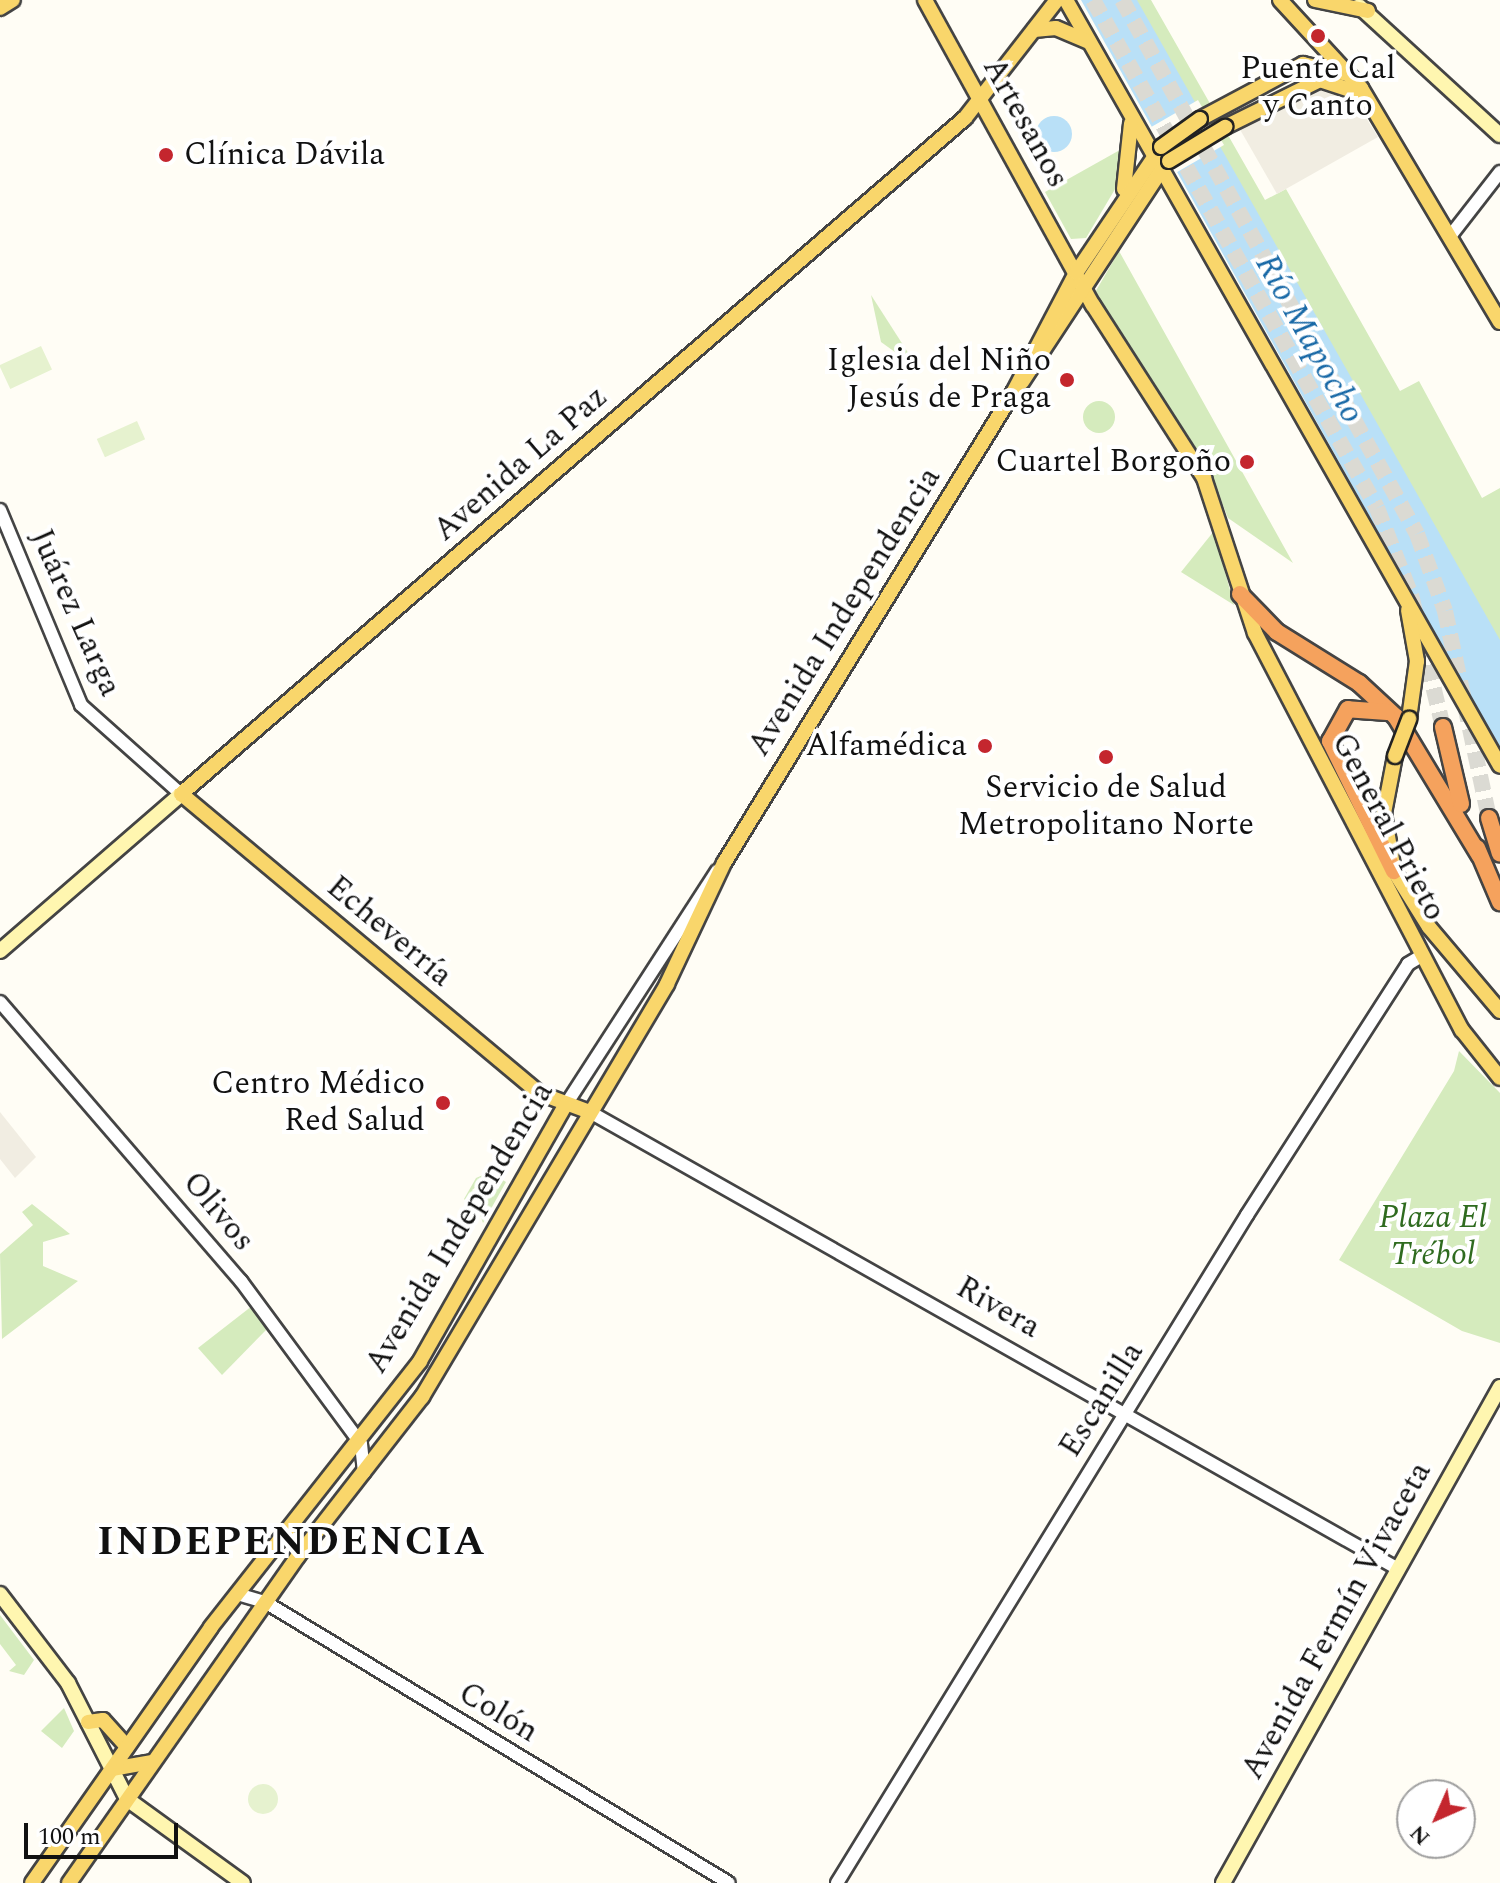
<!DOCTYPE html>
<html>
<head>
<meta charset="utf-8">
<style>
  body { margin:0 }
  #map { position:relative; width:1500px; height:1883px; overflow:hidden; background:#fffdf5; font-family:Spectral,serif }
  div>[style] { position:absolute }
  .green>* { inset:0; background:#d5ebbd }
  .round { border-radius:50% }
  .pitch>* { inset:0; background:#e6f2cf; transform-origin:0 0 }
  .plaza>* { inset:0; background:#f1ede2 }
  .water>* { inset:0; background:#b9e0f7 }
  .pier>* { inset:0; background:#fffdf5; transform-origin:0 0 }
  .motorway-tunnel>* { height:16px; margin-top:-8px; transform-origin:0; background:repeating-linear-gradient(90deg,#dbdad3 0 16px,transparent 0 24px) }
  .roads { filter:drop-shadow(2px 0 #444) drop-shadow(-2px 0 #444) drop-shadow(0 2px #444) drop-shadow(0 -2px #444) }
  .tertiary>* { height:12px; margin:-6px; padding:0 6px; transform-origin:6px; border-radius:6px; background:#fff }
  .secondary>* { height:14px; margin:-7px; padding:0 7px; transform-origin:7px; border-radius:7px; background:#fff6b0 }
  .primary>* { height:14px; margin:-7px; padding:0 7px; transform-origin:7px; border-radius:7px; background:#f9d66b }
  .motorway>* { height:16px; margin:-8px; padding:0 8px; transform-origin:8px; border-radius:8px; background:#f5a25d }
  .bridges { filter:drop-shadow(2px 0 #222) drop-shadow(-2px 0 #222) drop-shadow(0 2px #222) drop-shadow(0 -2px #222) }
  .primary-bridge>* { height:14px; margin:-7px; padding:0 7px; transform-origin:7px; border-radius:7px; background:#f9d66b }
  .dots>* { width:22px; height:22px; translate:-50% -50%; box-sizing:border-box; border:4px solid #fff; border-radius:50% }
  span { translate:-50% -50%; white-space:nowrap; text-align:center; line-height:1.15; -webkit-text-stroke:8px #fff; paint-order:stroke }
  .poi-label { font-size:32px; color:#111 }
  .left { translate:0 -50%; text-align:left }
  .right { translate:-100% -50%; text-align:right }
  .street-label { font-size:32px; color:#111 }
  .park-label { font-size:32px; color:#2f6b1f; font-style:italic }
  .water-label { font-size:34px; color:#1768a6; font-style:italic }
  .district-label { font-size:40px; color:#111; font-weight:700; letter-spacing:2px }
  .north { position:absolute; left:1396px; top:1779px; width:80px; height:80px; box-sizing:border-box; background:#fff; border:2px solid #a0a0a0; border-radius:50%; rotate:225deg; font-size:22px; font-weight:700; line-height:32px; text-align:center; color:#111 }
  .north::after { content:''; display:block; margin:auto; width:28px; height:36px; background:#c4262e; clip-path:polygon(50% 0,100% 100%,50% 72%,0 100%) }
  .scale { position:absolute; left:24px; top:1823px; width:154px; height:36px; box-sizing:border-box; border:4px solid #111; border-top:0; padding-left:10px; font-size:24px; line-height:28px; white-space:nowrap; color:#111; -webkit-text-stroke:6px #fff; paint-order:stroke }
</style>
</head>
<body>
<div id="map">
  <div class="green">
    <i style="clip-path:polygon(1082px 0,1151px 0,1265px 200px,1286px 189px,1400px 391px,1419px 381px,1482px 498px,1500px 488px,1500px 747px)"></i>
    <i style="clip-path:polygon(1127px 146px,1124px 174px,1086px 238px,1071px 239px,1045px 192px)"></i>
    <i style="clip-path:polygon(1119px 251px,1293px 563px,1228px 518px,1207px 464px,1093px 296px)"></i>
    <i style="clip-path:polygon(871px 295px,914px 362px,913px 365px,881px 342px)"></i>
    <i class="round" style="left:1083px;top:401px;width:32px;height:32px"></i>
    <i style="clip-path:polygon(1214px 531px,1234px 605px,1181px 572px)"></i>
    <i style="clip-path:polygon(1459px 1051px,1500px 1093px,1500px 1343px,1462px 1331px,1339px 1260px,1454px 1071px)"></i>
    <i style="clip-path:polygon(490px 1172px,506px 1182px,483px 1223px,479px 1212px,499px 1179px,492px 1175px,472px 1190px,478px 1198px,472px 1207px,464px 1199px,476px 1178px)"></i>
    <i style="clip-path:polygon(32px 1204px,70px 1234px,43px 1242px,43px 1266px,78px 1281px,2px 1339px,0 1254px,33px 1225px,22px 1212px)"></i>
    <i style="clip-path:polygon(252px 1306px,268px 1328px,222px 1375px,198px 1348px)"></i>
    <i style="clip-path:polygon(0 1615px,34px 1660px,24px 1675px,9px 1671px,16px 1665px,0 1644px)"></i>
    <i style="clip-path:polygon(64px 1708px,74px 1731px,62px 1748px,41px 1731px)"></i>
  </div>
  <div class="pitch">
    <i style="left:41px;top:346px;width:26px;height:46px;rotate:65deg"></i>
    <i style="left:137px;top:421px;width:20px;height:44px;rotate:66deg"></i>
    <i class="round" style="left:248px;top:1784px;width:30px;height:30px"></i>
  </div>
  <div class="plaza">
    <i style="clip-path:polygon(1313px 86px,1352px 95px,1378px 137px,1277px 194px,1238px 126px)"></i>
    <i style="clip-path:polygon(0 1112px,36px 1157px,15px 1178px,0 1159px)"></i>
  </div>
  <div class="water">
    <i style="clip-path:polygon(1081px 0,1137px 0,1500px 640px,1500px 750px)"></i>
    <i class="round" style="left:1036px;top:116px;width:36px;height:36px"></i>
  </div>
  <div class="pier">
    <i style="left:1198px;top:100px;width:52px;height:56px;rotate:60deg"></i>
  </div>
  <div class="motorway-tunnel">
    <i style="left:1093px;top:0;width:582px;rotate:60.79deg"></i>
    <i style="left:1377px;top:508px;width:93px;rotate:68.7deg"></i>
    <i style="left:1411px;top:595px;width:136px;rotate:76.4deg"></i>
    <i style="left:1122px;top:0;width:610px;rotate:61.08deg"></i>
    <i style="left:1417px;top:534px;width:82px;rotate:70deg"></i>
    <i style="left:1445px;top:611px;width:212px;rotate:78deg"></i>
  </div>
  <div class="roads">
    <div class="tertiary">
      <i style="left:1451px;top:235px;width:80px;rotate:-52.1deg"></i>
      <i style="left:0;top:510px;width:211px;rotate:67.4deg"></i>
      <i style="left:81px;top:705px;width:134px;rotate:41.7deg"></i>
      <i style="left:0;top:1002px;width:369px;rotate:49.2deg"></i>
      <i style="left:241px;top:1281px;width:202px;rotate:53.6deg"></i>
      <i style="left:361px;top:1444px;width:29px;rotate:84deg"></i>
      <i style="left:565px;top:1106px;width:280px;rotate:-57.1deg"></i>
      <i style="left:590px;top:1112px;width:928px;rotate:29.49deg"></i>
      <i style="left:237px;top:1594px;width:29px;rotate:16deg"></i>
      <i style="left:265px;top:1602px;width:542px;rotate:31.2deg"></i>
      <i style="left:837px;top:1883px;width:784px;rotate:-58.46deg"></i>
      <i style="left:1247px;top:1215px;width:298px;rotate:-57.3deg"></i>
      <i style="left:1408px;top:964px;width:17px;rotate:-31deg"></i>
    </div>
    <div class="secondary">
      <i style="left:1359px;top:6px;width:191px;rotate:42.5deg"></i>
      <i style="left:0;top:951px;width:240px;rotate:-40.9deg"></i>
      <i style="left:0;top:1594px;width:112px;rotate:52.6deg"></i>
      <i style="left:68px;top:1683px;width:130px;rotate:63deg"></i>
      <i style="left:127px;top:1799px;width:143px;rotate:35.9deg"></i>
      <i style="left:1223px;top:1883px;width:568px;rotate:-60.82deg"></i>
    </div>
    <div class="primary">
      <i style="left:925px;top:0;width:348px;rotate:61.2deg"></i>
      <i style="left:1093px;top:305px;width:206px;rotate:57.3deg"></i>
      <i style="left:1204px;top:478px;width:163px;rotate:71.8deg"></i>
      <i style="left:1255px;top:633px;width:448px;rotate:62.5deg"></i>
      <i style="left:1462px;top:1030px;width:61px;rotate:51.6deg"></i>
      <i style="left:1066px;top:0;width:880px;rotate:60.46deg"></i>
      <i style="left:1280px;top:0;width:120px;rotate:47.4deg"></i>
      <i style="left:1361px;top:88px;width:272px;rotate:59.3deg"></i>
      <i style="left:1315px;top:0;width:54px;rotate:11.7deg"></i>
      <i style="left:0;top:8px;width:15px;rotate:-32deg"></i>
      <i style="left:1034px;top:30px;width:22px;rotate:-5deg"></i>
      <i style="left:1056px;top:28px;width:36px;rotate:23deg"></i>
      <i style="left:1200px;top:119px;width:117px;rotate:-28.1deg"></i>
      <i style="left:1303px;top:64px;width:45px;rotate:12.8deg"></i>
      <i style="left:1225px;top:127px;width:106px;rotate:-26.3deg"></i>
      <i style="left:1320px;top:80px;width:44px;rotate:18.4deg"></i>
      <i style="left:1124px;top:189px;width:66px;rotate:-83.9deg"></i>
      <i style="left:1022px;top:382px;width:258px;rotate:-56.7deg"></i>
      <i style="left:1408px;top:610px;width:52px;rotate:80deg"></i>
      <i style="left:1417px;top:661px;width:59px;rotate:97.9deg"></i>
      <i style="left:1395px;top:756px;width:58px;rotate:100.9deg"></i>
      <i style="left:1384px;top:813px;width:59px;rotate:80.2deg"></i>
      <i style="left:1394px;top:871px;width:66px;rotate:58deg"></i>
      <i style="left:1429px;top:927px;width:110px;rotate:49.8deg"></i>
      <i style="left:590px;top:1112px;width:54px;rotate:-159.6deg"></i>
      <i style="left:539px;top:1093px;width:466px;rotate:-140.1deg"></i>
      <i style="left:181px;top:794px;width:1035px;rotate:-40.77deg"></i>
      <i style="left:965px;top:118px;width:150px;rotate:-52.1deg"></i>
      <i style="left:88px;top:1722px;width:15px;rotate:-8deg"></i>
      <i style="left:103px;top:1720px;width:36px;rotate:48deg"></i>
      <i style="left:112px;top:1769px;width:41px;rotate:-9.9deg"></i>
      <i style="left:32px;top:1883px;width:312px;rotate:-55deg"></i>
      <i style="left:211px;top:1627px;width:338px;rotate:-51.8deg"></i>
      <i style="left:420px;top:1361px;width:293px;rotate:-60.4deg"></i>
      <i style="left:69px;top:1883px;width:399px;rotate:-55deg"></i>
      <i style="left:298px;top:1556px;width:202px;rotate:-52.1deg"></i>
      <i style="left:422px;top:1397px;width:480px;rotate:-59.3deg"></i>
      <i style="left:667px;top:984px;width:134px;rotate:-64.8deg"></i>
      <i style="left:724px;top:863px;width:554px;rotate:-58.43deg"></i>
      <i style="left:1014px;top:391px;width:133px;rotate:-62.3deg"></i>
      <i style="left:1076px;top:273px;width:152px;rotate:-56deg"></i>
    </div>
    <div class="motorway">
      <i style="left:1240px;top:594px;width:53px;rotate:45.8deg"></i>
      <i style="left:1277px;top:632px;width:97px;rotate:31.9deg"></i>
      <i style="left:1359px;top:683px;width:50px;rotate:42.6deg"></i>
      <i style="left:1396px;top:717px;width:162px;rotate:58.9deg"></i>
      <i style="left:1387px;top:712px;width:39px;rotate:-176deg"></i>
      <i style="left:1348px;top:709px;width:37px;rotate:119deg"></i>
      <i style="left:1330px;top:741px;width:145px;rotate:63.8deg"></i>
      <i style="left:1443px;top:727px;width:79px;rotate:76.8deg"></i>
      <i style="left:1489px;top:818px;width:37px;rotate:73deg"></i>
      <i style="left:1477px;top:848px;width:59px;rotate:66.9deg"></i>
    </div>
  </div>
  <div class="bridges">
    <div class="primary-bridge">
      <i style="left:1161px;top:147px;width:48px;rotate:-35.7deg"></i>
      <i style="left:1169px;top:161px;width:66px;rotate:-31.3deg"></i>
      <i style="left:1395px;top:756px;width:40px;rotate:-69deg"></i>
    </div>
  </div>
  <div class="dots">
    <i style="left:1318px;top:36px;background:#c4262e"></i>
    <i style="left:166px;top:155px;background:#c4262e"></i>
    <i style="left:1067px;top:380px;background:#c4262e"></i>
    <i style="left:1247px;top:462px;background:#c4262e"></i>
    <i style="left:985px;top:746px;background:#c4262e"></i>
    <i style="left:1106px;top:757px;background:#c4262e"></i>
    <i style="left:443px;top:1103px;background:#c4262e"></i>
  </div>
  <div class="poi-label">
    <span style="left:1318px;top:88px">Puente Cal<br>y Canto</span>
    <span class="left" style="left:184px;top:155px">Clínica Dávila</span>
    <span class="right" style="left:1051px;top:380px">Iglesia del Niño<br>Jesús de Praga</span>
    <span class="right" style="left:1231px;top:462px">Cuartel Borgoño</span>
    <span class="right" style="left:967px;top:746px">Alfamédica</span>
    <span style="left:1106px;top:807px">Servicio de Salud<br>Metropolitano Norte</span>
    <span class="right" style="left:425px;top:1103px">Centro Médico<br>Red Salud</span>
  </div>
  <div class="street-label">
    <span style="left:1025px;top:123px;rotate:61deg">Artesanos</span>
    <span style="left:521px;top:464px;rotate:-41deg">Avenida La Paz</span>
    <span style="left:845px;top:612px;rotate:-58deg">Avenida Independencia</span>
    <span style="left:75px;top:613px;rotate:66deg">Juárez Larga</span>
    <span style="left:1388px;top:827px;rotate:62deg">General Prieto</span>
    <span style="left:389px;top:932px;rotate:40deg">Echeverría</span>
    <span style="left:218px;top:1212px;rotate:50deg">Olivos</span>
    <span style="left:460px;top:1228px;rotate:-59deg">Avenida Independencia</span>
    <span style="left:998px;top:1308px;rotate:30deg">Rivera</span>
    <span style="left:1102px;top:1400px;rotate:-58deg">Escanilla</span>
    <span style="left:1337px;top:1621px;rotate:-61deg">Avenida Fermín Vivaceta</span>
    <span style="left:498px;top:1713px;rotate:31deg">Colón</span>
  </div>
  <div class="park-label">
    <span style="left:1433px;top:1237px">Plaza El<br>Trébol</span>
  </div>
  <div class="water-label">
    <span style="left:1309px;top:339px;rotate:61deg">Río Mapocho</span>
  </div>
  <div class="district-label">
    <span style="left:292px;top:1543px">INDEPENDENCIA</span>
  </div>
  <div class="north">N</div>
  <div class="scale">100 m</div>
</div>
</body>
</html>
